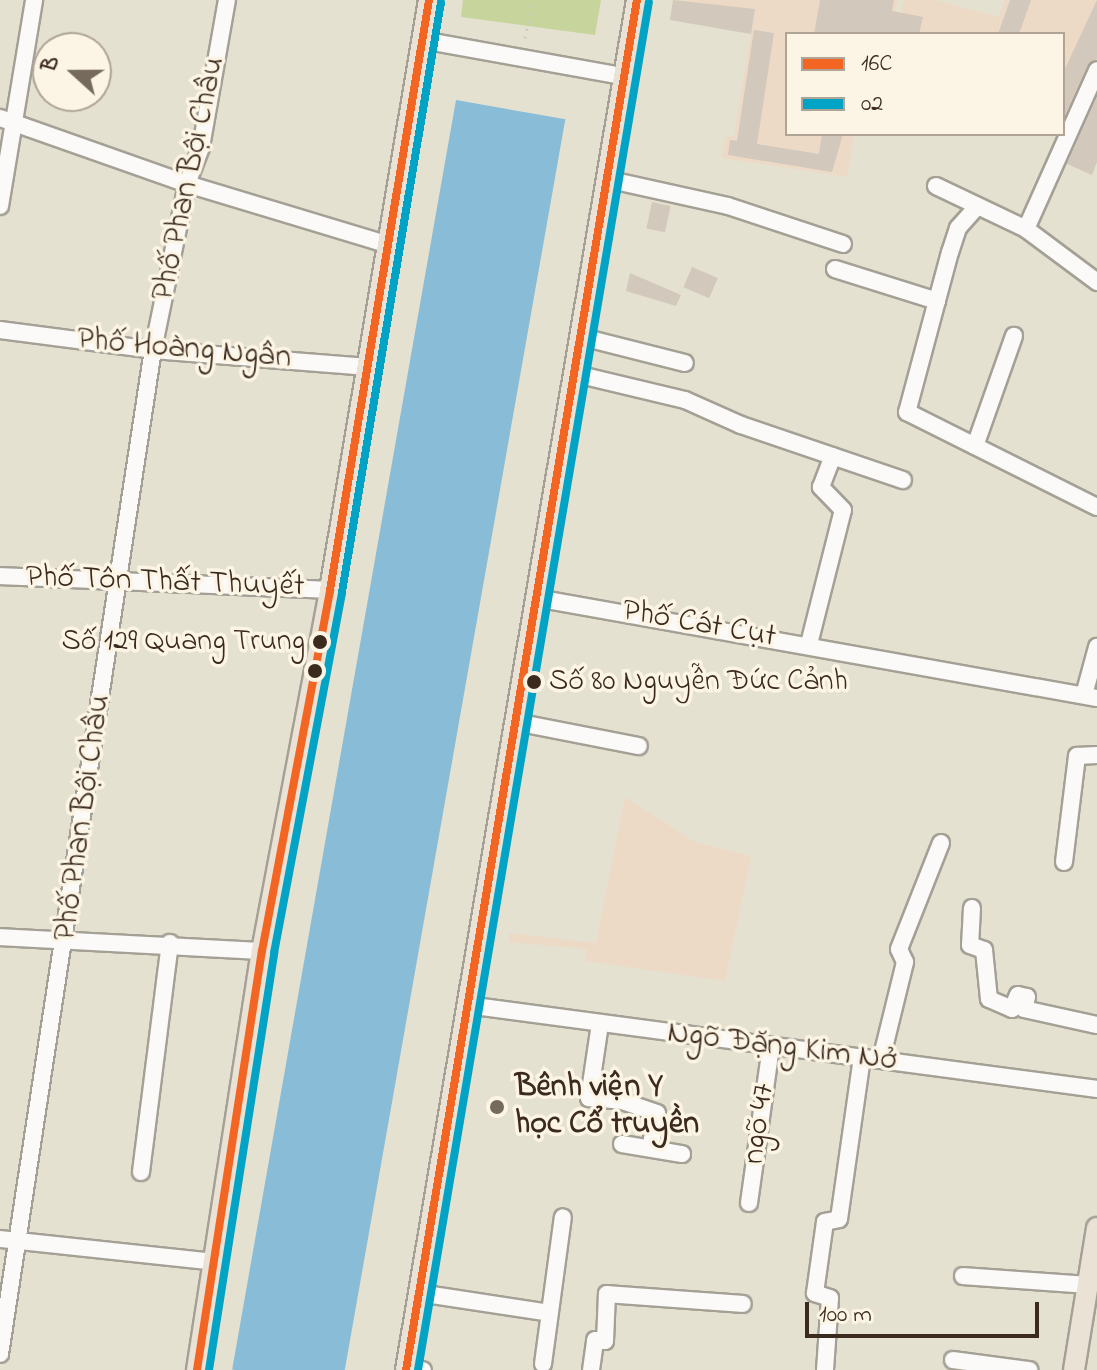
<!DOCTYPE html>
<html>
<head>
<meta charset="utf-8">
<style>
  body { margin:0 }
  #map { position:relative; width:1097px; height:1370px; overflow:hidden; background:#e5e1d0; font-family:"Indie Flower",sans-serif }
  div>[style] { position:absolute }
  .built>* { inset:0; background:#ecdac6 }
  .green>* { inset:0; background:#c7d59c }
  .water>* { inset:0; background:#89bcd7; transform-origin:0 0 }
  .building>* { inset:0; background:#d2c8bb; transform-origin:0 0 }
  .path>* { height:3px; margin-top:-1.5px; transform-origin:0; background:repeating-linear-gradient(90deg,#cac8c3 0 2px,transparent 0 8px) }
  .roads { filter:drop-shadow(2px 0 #a4a095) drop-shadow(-2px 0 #a4a095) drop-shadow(0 2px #a4a095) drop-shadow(0 -2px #a4a095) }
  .minor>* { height:16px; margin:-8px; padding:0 8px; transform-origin:8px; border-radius:8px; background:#fbfaf8 }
  .major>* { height:20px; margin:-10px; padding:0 10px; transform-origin:10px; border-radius:10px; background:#e9e2d5 }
  .bus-1>* { height:8px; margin:-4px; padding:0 4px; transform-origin:4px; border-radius:4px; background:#f26522 }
  .bus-2>* { height:8px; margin:-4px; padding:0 4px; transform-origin:4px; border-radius:4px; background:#03a3c5 }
  .dots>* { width:22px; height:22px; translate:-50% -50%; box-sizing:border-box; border:4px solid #fcf5e5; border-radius:50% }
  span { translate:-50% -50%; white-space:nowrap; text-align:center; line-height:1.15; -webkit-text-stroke:7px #fcf5e5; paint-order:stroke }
  .bus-label { font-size:30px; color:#3b2a1e }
  .right { translate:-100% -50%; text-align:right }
  .left { translate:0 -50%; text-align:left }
  .street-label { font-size:32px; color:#3b2a1e }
  .poi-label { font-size:32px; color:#3b2a1e; font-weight:700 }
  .legend { position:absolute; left:785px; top:32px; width:280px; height:104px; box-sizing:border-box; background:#fcf5e5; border:2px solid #afa495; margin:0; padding:10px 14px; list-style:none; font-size:24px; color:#3b2a1e }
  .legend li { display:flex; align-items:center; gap:16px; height:40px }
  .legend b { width:40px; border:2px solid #afa495 }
  .north { position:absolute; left:32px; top:32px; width:80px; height:80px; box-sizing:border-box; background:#fcf5e5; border:2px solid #afa495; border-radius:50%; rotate:291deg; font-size:22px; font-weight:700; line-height:32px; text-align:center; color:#3b2a1e }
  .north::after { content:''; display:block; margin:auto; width:28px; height:36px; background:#766a5c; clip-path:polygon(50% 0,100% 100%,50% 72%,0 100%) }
  .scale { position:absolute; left:805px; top:1302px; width:234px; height:36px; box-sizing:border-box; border:4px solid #3b2a1e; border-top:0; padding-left:10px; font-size:24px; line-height:28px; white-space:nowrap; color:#3b2a1e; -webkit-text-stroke:6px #fcf5e5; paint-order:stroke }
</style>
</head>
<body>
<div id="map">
  <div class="built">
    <i style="clip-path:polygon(673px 0,898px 0,891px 34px,787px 34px,787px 134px,854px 134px,847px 177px,722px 158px,725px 137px,734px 136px,751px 34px,670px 20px)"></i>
    <i style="clip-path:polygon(904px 0,935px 0,999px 17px,1004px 0,1097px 0,1097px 53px,1063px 131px,1063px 34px,897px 34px)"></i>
    <i style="clip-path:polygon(625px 797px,695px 842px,751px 856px,725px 981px,585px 961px,587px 949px,509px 942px,509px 933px,596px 943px)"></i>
  </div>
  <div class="green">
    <i style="clip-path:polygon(463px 0,601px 0,595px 35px,461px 17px)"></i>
  </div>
  <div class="water">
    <i style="left:456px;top:100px;width:111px;height:1289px;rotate:10deg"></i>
  </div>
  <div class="building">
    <i style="clip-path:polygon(673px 0,755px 9px,751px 34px,670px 20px)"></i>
    <i style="clip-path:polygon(820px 0,894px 0,892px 11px,923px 17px,919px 34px,814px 34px)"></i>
    <i style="clip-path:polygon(1010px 0,1031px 0,1019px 34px,998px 34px)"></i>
    <i style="clip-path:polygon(1097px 0,1097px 59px,1087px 66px,1063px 119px,1063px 73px)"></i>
    <i style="clip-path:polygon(754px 30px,774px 33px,757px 144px,819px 154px,822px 134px,843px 134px,832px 172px,728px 155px,730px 140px,737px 141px)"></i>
    <i style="clip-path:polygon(1097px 97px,1097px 162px,1092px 175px,1067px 164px)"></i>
    <i style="left:652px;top:202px;width:19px;height:27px;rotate:12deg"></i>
    <i style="left:692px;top:267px;width:28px;height:22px;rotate:23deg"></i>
    <i style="clip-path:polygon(630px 273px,681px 295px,676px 306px,626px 291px)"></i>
  </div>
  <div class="path">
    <i style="left:525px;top:38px;width:39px;rotate:-78deg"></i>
  </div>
  <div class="roads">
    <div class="minor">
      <i style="left:422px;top:40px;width:203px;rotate:10.2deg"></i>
      <i style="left:0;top:118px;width:198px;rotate:19.4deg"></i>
      <i style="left:187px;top:184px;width:208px;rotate:16.8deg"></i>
      <i style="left:606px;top:179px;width:125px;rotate:12.5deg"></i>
      <i style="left:728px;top:206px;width:121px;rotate:18.3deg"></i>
      <i style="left:936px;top:186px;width:100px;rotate:25.5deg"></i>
      <i style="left:1026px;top:229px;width:89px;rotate:36.7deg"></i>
      <i style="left:0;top:206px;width:209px;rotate:-80.6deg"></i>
      <i style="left:975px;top:209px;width:25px;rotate:132deg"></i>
      <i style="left:958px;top:228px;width:25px;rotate:108deg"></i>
      <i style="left:950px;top:252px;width:166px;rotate:105deg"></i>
      <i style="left:907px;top:412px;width:212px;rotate:26.6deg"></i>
      <i style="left:1026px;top:229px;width:174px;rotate:-65.9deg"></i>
      <i style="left:835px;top:269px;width:107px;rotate:17.4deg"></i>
      <i style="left:0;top:330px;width:154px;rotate:7.4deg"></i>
      <i style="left:153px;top:350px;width:216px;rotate:4.5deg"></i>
      <i style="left:582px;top:337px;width:106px;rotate:14.2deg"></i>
      <i style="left:576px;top:374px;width:112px;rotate:13.4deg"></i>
      <i style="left:685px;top:400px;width:61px;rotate:24.1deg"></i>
      <i style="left:741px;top:425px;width:171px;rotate:18.8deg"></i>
      <i style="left:975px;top:446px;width:117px;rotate:-70.5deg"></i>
      <i style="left:0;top:576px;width:330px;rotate:2.4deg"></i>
      <i style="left:536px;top:598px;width:570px;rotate:10.11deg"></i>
      <i style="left:809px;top:644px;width:138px;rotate:-75.8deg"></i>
      <i style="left:843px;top:510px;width:32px;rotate:-134deg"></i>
      <i style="left:821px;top:487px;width:33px;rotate:-69deg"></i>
      <i style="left:1084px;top:695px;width:50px;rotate:-74.8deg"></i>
      <i style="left:515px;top:722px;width:126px;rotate:11deg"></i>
      <i style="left:1064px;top:862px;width:107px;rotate:-83deg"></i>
      <i style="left:1077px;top:756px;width:20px;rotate:-3deg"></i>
      <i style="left:972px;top:908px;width:37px;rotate:93deg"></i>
      <i style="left:970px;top:945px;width:15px;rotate:20deg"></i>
      <i style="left:984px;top:950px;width:49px;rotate:84.2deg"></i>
      <i style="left:989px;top:999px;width:25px;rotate:23deg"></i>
      <i style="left:1012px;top:1009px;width:15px;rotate:-67deg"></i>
      <i style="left:1018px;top:995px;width:9px;rotate:13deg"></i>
      <i style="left:1027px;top:997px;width:12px;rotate:104deg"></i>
      <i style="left:1024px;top:1009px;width:75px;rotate:12.4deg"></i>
      <i style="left:0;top:937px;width:262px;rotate:3.1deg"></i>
      <i style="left:467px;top:1005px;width:636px;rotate:7.59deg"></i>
      <i style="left:600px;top:1024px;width:75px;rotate:98.5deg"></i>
      <i style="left:589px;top:1098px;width:33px;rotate:5deg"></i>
      <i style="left:622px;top:1101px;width:37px;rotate:19deg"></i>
      <i style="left:657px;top:1113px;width:36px;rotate:101deg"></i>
      <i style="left:881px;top:1060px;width:101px;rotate:-76.2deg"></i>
      <i style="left:905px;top:962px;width:14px;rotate:-115deg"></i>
      <i style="left:899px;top:949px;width:114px;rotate:-68.4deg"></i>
      <i style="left:622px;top:1144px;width:61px;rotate:9.5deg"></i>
      <i style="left:141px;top:1172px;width:231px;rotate:-82.8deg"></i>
      <i style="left:749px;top:1203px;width:159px;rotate:-82deg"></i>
      <i style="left:0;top:1239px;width:217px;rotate:6.1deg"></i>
      <i style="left:963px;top:1276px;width:125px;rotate:4.1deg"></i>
      <i style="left:419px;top:1293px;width:132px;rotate:8.7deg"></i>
      <i style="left:0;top:1354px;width:1016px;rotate:-81.34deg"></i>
      <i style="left:153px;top:350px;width:169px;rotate:-78.4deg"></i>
      <i style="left:187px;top:184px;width:40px;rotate:-69deg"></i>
      <i style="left:201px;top:147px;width:149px;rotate:-80deg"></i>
      <i style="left:953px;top:1360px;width:77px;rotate:7.5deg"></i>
      <i style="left:543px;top:1364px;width:148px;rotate:-82.3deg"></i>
      <i style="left:406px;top:1368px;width:17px;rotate:7deg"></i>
      <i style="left:591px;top:1370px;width:30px;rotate:-82deg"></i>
      <i style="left:595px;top:1340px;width:10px;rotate:6deg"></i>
      <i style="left:605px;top:1341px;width:47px;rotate:-87.6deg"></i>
      <i style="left:607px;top:1294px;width:136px;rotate:4.2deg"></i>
      <i style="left:825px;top:1370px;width:72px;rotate:-86deg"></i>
      <i style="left:830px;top:1298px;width:16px;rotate:-162deg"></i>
      <i style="left:815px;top:1293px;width:72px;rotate:-82deg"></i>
      <i style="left:825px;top:1222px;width:14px;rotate:-12deg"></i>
      <i style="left:839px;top:1219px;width:163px;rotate:-81.9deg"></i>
    </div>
    <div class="major">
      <i style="left:197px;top:1370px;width:424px;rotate:-81.2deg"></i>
      <i style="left:262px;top:951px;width:367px;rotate:-79.3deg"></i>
      <i style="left:330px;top:590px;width:598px;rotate:-80.47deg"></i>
      <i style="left:406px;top:1370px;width:1389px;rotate:-80.43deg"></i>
      <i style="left:1074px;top:1370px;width:144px;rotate:-80.8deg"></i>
    </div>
  </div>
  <div class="bus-1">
    <i style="left:197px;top:1370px;width:424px;rotate:-81.2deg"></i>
    <i style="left:262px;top:951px;width:367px;rotate:-79.3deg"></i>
    <i style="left:330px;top:590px;width:598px;rotate:-80.47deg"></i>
    <i style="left:406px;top:1370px;width:1389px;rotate:-80.43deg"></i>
  </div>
  <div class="bus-2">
    <i style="left:209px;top:1370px;width:422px;rotate:-81.1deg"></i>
    <i style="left:274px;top:953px;width:367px;rotate:-79.3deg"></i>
    <i style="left:342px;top:592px;width:598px;rotate:-80.47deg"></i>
    <i style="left:418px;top:1370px;width:1387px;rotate:-80.42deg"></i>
  </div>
  <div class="dots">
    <i style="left:320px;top:642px;background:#3b2a1e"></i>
    <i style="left:315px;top:671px;background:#3b2a1e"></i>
    <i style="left:534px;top:682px;background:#3b2a1e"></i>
    <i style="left:497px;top:1107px;background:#766a5c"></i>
  </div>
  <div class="bus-label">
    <span class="right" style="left:305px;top:642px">Số 129 Quang Trung</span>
    <span class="left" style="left:549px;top:682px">Số 80 Nguyễn Đức Cảnh</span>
  </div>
  <div class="street-label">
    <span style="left:190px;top:179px;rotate:-78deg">Phố Phan Bội Châu</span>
    <span style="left:184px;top:350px;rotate:5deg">Phố Hoàng Ngân</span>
    <span style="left:165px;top:583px;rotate:2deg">Phố Tôn Thất Thuyết</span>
    <span style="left:699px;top:625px;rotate:10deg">Phố Cát Cụt</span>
    <span style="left:84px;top:818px;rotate:-82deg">Phố Phan Bội Châu</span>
    <span style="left:782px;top:1048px;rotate:7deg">Ngõ Đặng Kim Nở</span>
    <span style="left:760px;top:1124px;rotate:-82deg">ngõ 47</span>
  </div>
  <div class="poi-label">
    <span class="left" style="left:515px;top:1107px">Bênh viện Y<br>học Cổ truyền</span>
  </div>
  <ul class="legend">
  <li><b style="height:10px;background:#f26522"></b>16C</li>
  <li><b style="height:10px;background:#03a3c5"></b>02</li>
  </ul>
  <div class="north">B</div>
  <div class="scale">100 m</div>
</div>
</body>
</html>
